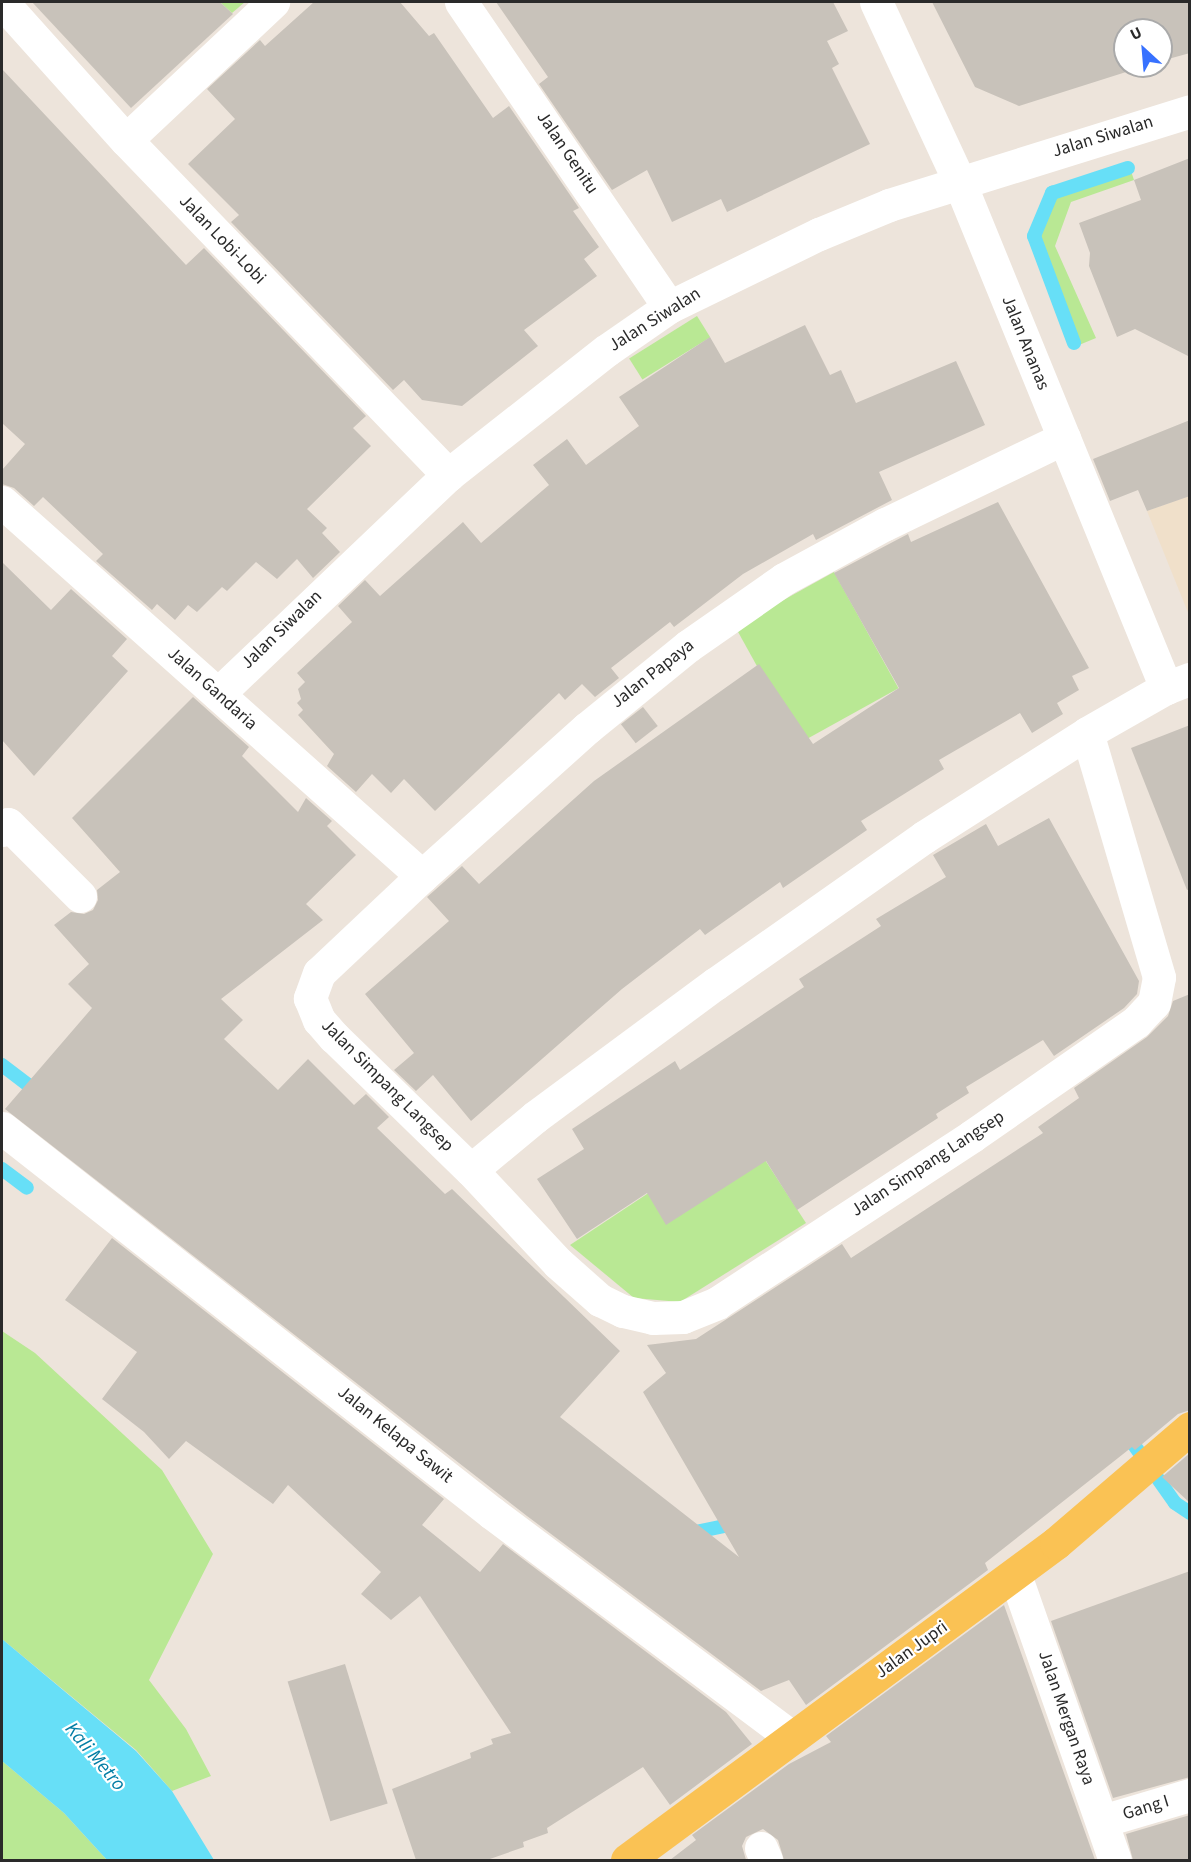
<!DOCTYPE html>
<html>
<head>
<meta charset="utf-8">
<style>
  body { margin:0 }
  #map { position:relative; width:1191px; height:1862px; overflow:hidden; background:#ede4db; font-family:"Source Sans 3",sans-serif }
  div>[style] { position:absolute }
  .education>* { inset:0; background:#f0e0ca }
  .green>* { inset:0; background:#b9e894; transform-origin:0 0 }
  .water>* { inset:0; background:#67dff7 }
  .stream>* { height:14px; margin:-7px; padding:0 7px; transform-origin:7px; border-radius:7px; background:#67dff7 }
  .building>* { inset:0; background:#c8c2ba; transform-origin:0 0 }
  .minor>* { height:33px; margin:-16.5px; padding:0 16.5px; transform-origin:16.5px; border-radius:16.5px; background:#fff }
  .major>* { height:33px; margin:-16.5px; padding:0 16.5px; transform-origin:16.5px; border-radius:16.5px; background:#fac254 }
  span { translate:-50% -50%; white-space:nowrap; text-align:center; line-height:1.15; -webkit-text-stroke:4.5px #fff; paint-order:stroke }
  .street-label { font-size:18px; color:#2a2a2a }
  .water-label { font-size:20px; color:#047ea5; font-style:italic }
  .frame { position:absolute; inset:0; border:3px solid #2a2a2a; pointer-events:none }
  .north { position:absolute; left:1113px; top:18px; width:60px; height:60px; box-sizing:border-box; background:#fff; border:2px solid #aaa; border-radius:50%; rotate:334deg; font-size:16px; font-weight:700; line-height:24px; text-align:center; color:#2a2a2a }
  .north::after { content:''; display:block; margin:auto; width:21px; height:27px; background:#3771ff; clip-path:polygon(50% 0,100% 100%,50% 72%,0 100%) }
</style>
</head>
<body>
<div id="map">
  <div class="education">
    <i style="clip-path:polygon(1189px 496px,1189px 615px,1147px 511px)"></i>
  </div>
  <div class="green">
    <i style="clip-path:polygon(220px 2px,245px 2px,232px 13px)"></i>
    <i style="clip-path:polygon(1131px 171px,1134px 180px,1071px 202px,1055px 246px,1096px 338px,1079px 345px,1038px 234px,1053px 195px)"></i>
    <i style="left:697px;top:316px;width:25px;height:80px;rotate:58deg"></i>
    <i style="left:834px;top:572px;width:133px;height:113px;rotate:61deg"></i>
    <i style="clip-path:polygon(745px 1129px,806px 1223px,680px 1302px,634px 1298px,570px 1245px)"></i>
    <i style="clip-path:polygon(2px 1331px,35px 1353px,162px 1470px,213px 1554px,149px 1680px,186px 1729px,211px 1776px,172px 1791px,136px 1750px,2px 1639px)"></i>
    <i style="clip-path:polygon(2px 1761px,64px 1813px,107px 1860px,2px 1860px)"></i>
  </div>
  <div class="water">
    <i style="clip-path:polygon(2px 1639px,136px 1751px,172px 1791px,214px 1860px,107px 1860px,64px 1813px,2px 1761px)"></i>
  </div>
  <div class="stream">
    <i style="left:1074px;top:343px;width:114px;rotate:-110.5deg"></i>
    <i style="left:1034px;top:236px;width:47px;rotate:-67.3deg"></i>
    <i style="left:1052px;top:193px;width:80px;rotate:-18.2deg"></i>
    <i style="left:2px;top:1065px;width:48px;rotate:37.3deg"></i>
    <i style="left:2px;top:1169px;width:31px;rotate:37deg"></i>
    <i style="left:1127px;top:1435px;width:83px;rotate:54.8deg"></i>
    <i style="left:1175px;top:1503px;width:18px;rotate:34deg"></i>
    <i style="left:691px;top:1533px;width:49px;rotate:-11.8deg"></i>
  </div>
  <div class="building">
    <i style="clip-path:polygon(32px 2px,220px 2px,233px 14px,131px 108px)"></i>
    <i style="clip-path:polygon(314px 2px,400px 2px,429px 36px,434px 33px,493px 118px,509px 106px,579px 208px,573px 211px,599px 247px,584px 259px,597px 276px,524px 330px,538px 346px,462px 406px,422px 400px,404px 380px,393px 390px,231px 222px,239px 215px,188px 164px,235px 119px,207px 89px,260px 40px,265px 46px)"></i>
    <i style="clip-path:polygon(496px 2px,833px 2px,848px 31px,827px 41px,839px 64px,832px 68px,870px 144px,727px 212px,721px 199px,672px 222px,647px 170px,612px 190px,539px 84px,548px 77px)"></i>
    <i style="clip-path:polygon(932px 2px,1190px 2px,1190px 53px,1161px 61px,1161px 30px,1125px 30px,1125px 66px,1145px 66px,1019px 106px,975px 87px)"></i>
    <i style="clip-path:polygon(2px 69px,186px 265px,204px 248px,366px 416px,353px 428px,371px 446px,307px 509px,327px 528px,322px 533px,340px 552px,313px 578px,297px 559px,277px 579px,256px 562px,227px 591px,222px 587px,197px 612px,188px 605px,175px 620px,157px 604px,152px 610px,96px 561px,103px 554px,43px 497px,34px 506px,14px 488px,2px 484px,2px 470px,25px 444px,2px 423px)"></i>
    <i style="clip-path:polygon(1190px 158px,1190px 357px,1135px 329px,1117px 337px,1089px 266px,1090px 253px,1079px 223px,1141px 200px,1134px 180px)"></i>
    <i style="clip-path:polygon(805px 325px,830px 375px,841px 370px,856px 403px,956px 361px,985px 425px,879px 472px,892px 500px,816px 540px,813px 534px,743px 574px,674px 627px,670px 622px,611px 668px,619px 678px,595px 697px,582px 684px,565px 700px,559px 693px,435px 811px,404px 779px,391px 793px,372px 774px,356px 792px,327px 766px,334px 754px,298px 715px,303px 710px,297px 703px,301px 699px,298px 689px,305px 682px,297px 673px,352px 622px,338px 606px,365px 580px,380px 596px,463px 522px,481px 543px,549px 485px,533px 465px,567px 439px,586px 465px,639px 426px,619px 397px,710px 337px,725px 363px)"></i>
    <i style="clip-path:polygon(1190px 420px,1190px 496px,1147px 511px,1138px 490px,1110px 501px,1093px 459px)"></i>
    <i style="clip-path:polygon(998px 502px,1089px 668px,1072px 676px,1079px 690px,1057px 703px,1063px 714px,1032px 733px,1020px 713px,939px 760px,944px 769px,861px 821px,867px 830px,783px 888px,780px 882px,705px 935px,700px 929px,622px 989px,471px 1121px,433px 1075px,416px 1091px,394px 1070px,414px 1053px,365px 994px,449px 921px,427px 897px,435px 890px,462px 866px,479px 884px,594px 781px,759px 664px,813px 744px,899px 688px,834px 573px,908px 534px,911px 542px)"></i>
    <i style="clip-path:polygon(2px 562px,51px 610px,71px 589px,127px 639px,112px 656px,128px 671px,34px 776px,2px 740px)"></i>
    <i style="clip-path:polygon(193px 697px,249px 747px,242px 756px,298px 812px,306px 798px,332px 821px,327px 826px,356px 855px,306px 904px,323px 920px,221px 999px,243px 1020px,224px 1039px,278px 1090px,308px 1059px,354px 1105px,366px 1094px,389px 1117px,377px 1128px,445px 1194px,452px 1189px,620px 1351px,560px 1417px,739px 1557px,643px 1392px,666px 1373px,647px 1345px,696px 1339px,842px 1244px,851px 1258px,1043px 1133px,1038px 1127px,1079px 1098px,1074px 1088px,1147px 1037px,1168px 1016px,1173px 1001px,1190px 994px,1190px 1410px,1178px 1414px,1135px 1450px,1132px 1447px,985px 1563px,988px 1570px,806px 1705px,789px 1680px,761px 1691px,527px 1516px,5px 1109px,92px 1008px,68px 984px,89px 964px,54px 925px,71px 912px,84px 914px,93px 910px,98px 900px,97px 890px,120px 872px,72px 818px)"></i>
    <i style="left:643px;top:707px;width:24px;height:28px;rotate:52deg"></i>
    <i style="clip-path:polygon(1190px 725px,1190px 889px,1187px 890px,1131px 748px)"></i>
    <i style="clip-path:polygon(1049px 818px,1139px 981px,1137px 994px,1124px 1008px,1054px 1056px,1043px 1040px,994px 1070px,966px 1087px,969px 1093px,936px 1114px,938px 1118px,797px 1210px,766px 1161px,666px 1225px,647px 1193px,577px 1239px,537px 1179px,584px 1149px,572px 1129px,675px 1061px,680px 1070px,804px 987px,799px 979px,881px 926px,876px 919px,946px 877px,933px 855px,986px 824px,998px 846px)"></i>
    <i style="clip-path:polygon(112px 1238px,444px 1499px,422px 1525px,480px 1572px,503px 1544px,726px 1712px,752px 1744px,670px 1805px,643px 1767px,547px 1828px,548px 1833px,523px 1842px,524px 1847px,487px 1860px,416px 1860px,392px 1789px,471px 1758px,470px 1753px,493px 1744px,491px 1739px,511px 1733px,420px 1596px,391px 1620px,361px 1594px,381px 1572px,288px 1485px,273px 1504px,186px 1441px,169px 1459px,144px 1432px,102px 1399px,137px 1352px,65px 1300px)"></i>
    <i style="clip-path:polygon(1190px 1453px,1190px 1503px,1162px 1477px)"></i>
    <i style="clip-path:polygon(1190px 1571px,1190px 1777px,1113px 1798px,1051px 1621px)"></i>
    <i style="clip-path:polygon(1004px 1605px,1095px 1860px,784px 1860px,778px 1840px,763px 1829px,746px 1837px,742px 1846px,746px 1860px,670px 1860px,696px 1840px,692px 1835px,789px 1764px,831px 1742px,826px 1736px)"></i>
    <i style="left:345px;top:1664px;width:146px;height:60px;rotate:73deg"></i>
    <i style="clip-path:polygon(1190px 1815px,1190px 1860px,1133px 1860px,1126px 1834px)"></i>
  </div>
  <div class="minor">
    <i style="left:2px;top:2px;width:186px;rotate:48.1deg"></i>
    <i style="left:126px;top:140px;width:465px;rotate:46.1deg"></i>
    <i style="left:461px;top:2px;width:369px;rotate:55.7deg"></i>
    <i style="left:876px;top:2px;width:197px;rotate:65.1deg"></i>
    <i style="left:959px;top:181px;width:548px;rotate:67.79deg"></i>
    <i style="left:126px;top:140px;width:202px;rotate:-43.2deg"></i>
    <i style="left:1064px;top:438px;width:199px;rotate:154.3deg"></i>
    <i style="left:885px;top:524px;width:115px;rotate:151.4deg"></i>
    <i style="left:784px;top:579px;width:117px;rotate:145.1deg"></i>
    <i style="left:688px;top:646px;width:130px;rotate:140.9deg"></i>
    <i style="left:587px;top:728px;width:222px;rotate:138.1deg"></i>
    <i style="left:422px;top:876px;width:141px;rotate:136.7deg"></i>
    <i style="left:319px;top:973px;width:27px;rotate:110deg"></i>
    <i style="left:310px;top:998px;width:24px;rotate:68deg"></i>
    <i style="left:319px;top:1020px;width:23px;rotate:49deg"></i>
    <i style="left:334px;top:1037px;width:191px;rotate:44.2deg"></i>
    <i style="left:471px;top:1170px;width:127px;rotate:46.9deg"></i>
    <i style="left:558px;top:1263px;width:56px;rotate:41.4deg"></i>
    <i style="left:600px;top:1300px;width:25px;rotate:26deg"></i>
    <i style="left:623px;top:1311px;width:31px;rotate:13deg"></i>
    <i style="left:653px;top:1318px;width:30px;rotate:-2deg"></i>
    <i style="left:683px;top:1317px;width:37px;rotate:-22deg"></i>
    <i style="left:717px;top:1303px;width:305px;rotate:-33.2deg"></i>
    <i style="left:972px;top:1136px;width:200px;rotate:-34.8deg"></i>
    <i style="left:1136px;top:1022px;width:26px;rotate:-47deg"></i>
    <i style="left:1154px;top:1003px;width:26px;rotate:-79deg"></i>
    <i style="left:1159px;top:977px;width:254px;rotate:-106.4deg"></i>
    <i style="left:2px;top:502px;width:562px;rotate:41.68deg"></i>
    <i style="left:218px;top:694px;width:318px;rotate:-43.6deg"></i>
    <i style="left:448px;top:475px;width:202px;rotate:-38.2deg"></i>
    <i style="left:607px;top:350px;width:75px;rotate:-34.7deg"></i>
    <i style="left:669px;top:307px;width:167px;rotate:-26deg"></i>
    <i style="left:819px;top:234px;width:76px;rotate:-22.5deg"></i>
    <i style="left:889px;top:205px;width:315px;rotate:-17.3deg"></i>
    <i style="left:2px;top:830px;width:8px;rotate:-45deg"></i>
    <i style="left:8px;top:824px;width:102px;rotate:45deg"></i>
    <i style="left:2px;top:1128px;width:623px;rotate:38.16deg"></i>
    <i style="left:492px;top:1513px;width:374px;rotate:36.8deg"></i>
    <i style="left:471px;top:1170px;width:83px;rotate:-39.6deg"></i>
    <i style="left:535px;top:1117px;width:224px;rotate:-36.5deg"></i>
    <i style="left:715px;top:984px;width:256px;rotate:-35.1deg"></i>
    <i style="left:924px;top:837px;width:193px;rotate:-32.5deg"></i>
    <i style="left:1087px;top:733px;width:91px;rotate:-29.7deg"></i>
    <i style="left:1166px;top:688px;width:26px;rotate:-21deg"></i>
    <i style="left:1015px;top:1575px;width:302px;rotate:70.7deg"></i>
    <i style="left:1102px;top:1821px;width:92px;rotate:-16.5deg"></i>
    <i style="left:761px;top:1848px;width:13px;rotate:67deg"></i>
  </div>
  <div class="major">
    <i style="left:627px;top:1860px;width:533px;rotate:-36.46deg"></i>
    <i style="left:1056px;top:1543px;width:177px;rotate:-40.6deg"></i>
  </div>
  <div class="street-label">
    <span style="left:1103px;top:137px;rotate:-17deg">Jalan Siwalan</span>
    <span style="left:567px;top:153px;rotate:56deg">Jalan Genitu</span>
    <span style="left:222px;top:240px;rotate:46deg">Jalan Lobi-Lobi</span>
    <span style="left:655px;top:320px;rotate:-32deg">Jalan Siwalan</span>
    <span style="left:1025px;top:343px;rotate:68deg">Jalan Ananas</span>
    <span style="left:282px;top:630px;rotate:-44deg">Jalan Siwalan</span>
    <span style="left:653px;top:674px;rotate:-38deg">Jalan Papaya</span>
    <span style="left:212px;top:689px;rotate:42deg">Jalan Gandaria</span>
    <span style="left:387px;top:1086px;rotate:45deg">Jalan Simpang Langsep</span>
    <span style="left:928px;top:1164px;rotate:-33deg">Jalan Simpang Langsep</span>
    <span style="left:395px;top:1435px;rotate:39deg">Jalan Kelapa Sawit</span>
    <span style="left:912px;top:1650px;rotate:-36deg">Jalan Jupri</span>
    <span style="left:1066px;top:1718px;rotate:71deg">Jalan Mergan Raya</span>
    <span style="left:1146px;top:1808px;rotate:-17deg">Gang I</span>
  </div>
  <div class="water-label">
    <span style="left:95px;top:1757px;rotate:50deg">Kali Metro</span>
  </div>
  <div class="frame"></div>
  <div class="north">U</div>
</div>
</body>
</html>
